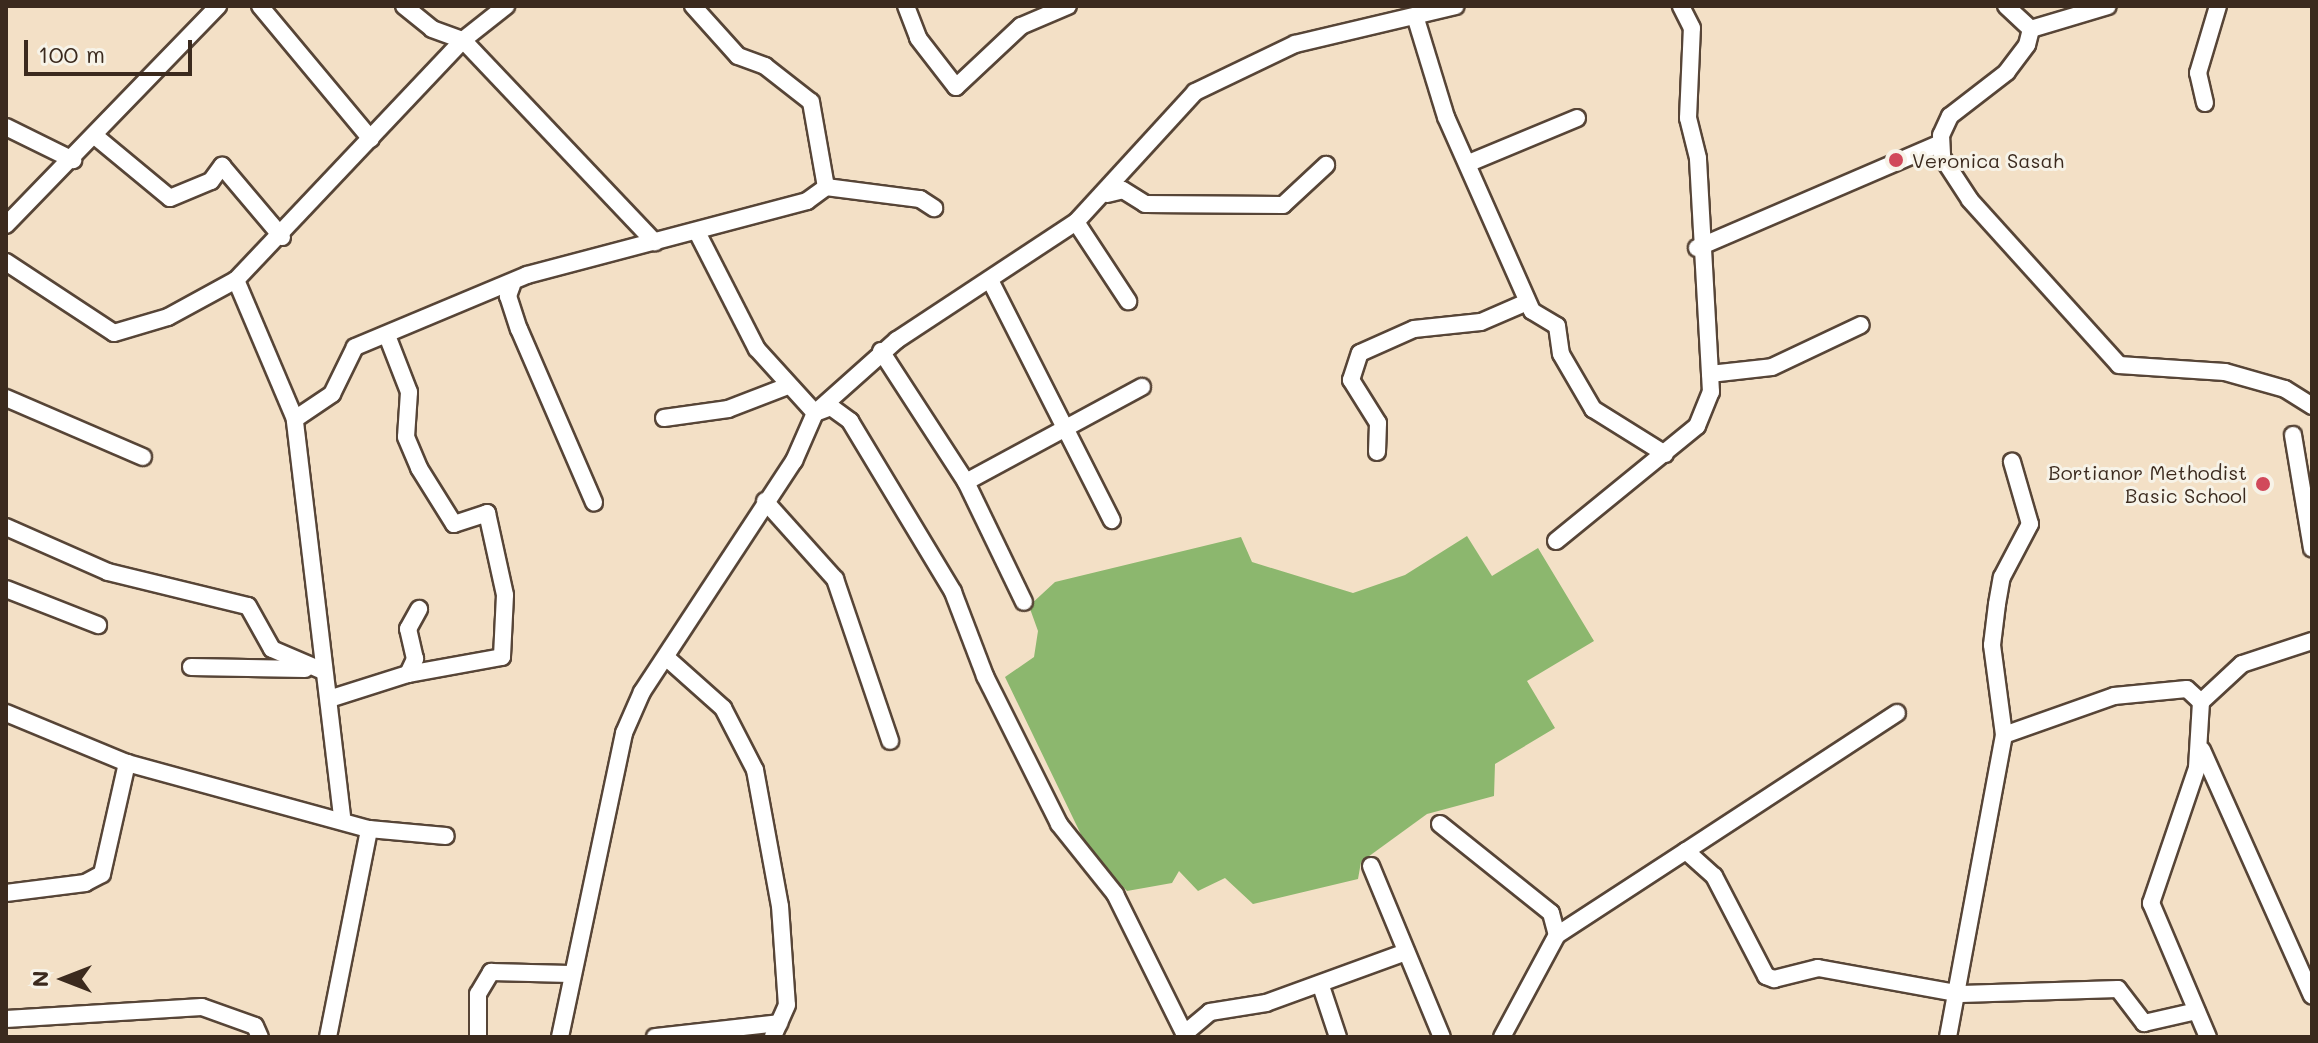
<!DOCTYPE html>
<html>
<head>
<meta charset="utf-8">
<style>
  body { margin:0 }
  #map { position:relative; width:2318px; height:1043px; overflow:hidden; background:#f3e0c6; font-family:Mali,sans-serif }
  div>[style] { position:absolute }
  .forest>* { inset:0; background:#8cb76e }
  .roads { filter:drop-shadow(2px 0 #574537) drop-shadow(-2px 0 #574537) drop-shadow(0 2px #574537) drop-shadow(0 -2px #574537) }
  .minor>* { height:16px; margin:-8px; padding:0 8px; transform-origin:8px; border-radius:8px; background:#fff }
  .dots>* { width:22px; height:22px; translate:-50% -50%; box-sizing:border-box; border:4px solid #f7f3e8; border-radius:50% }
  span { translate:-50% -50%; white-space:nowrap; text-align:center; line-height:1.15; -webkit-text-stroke:6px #f7f3e8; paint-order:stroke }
  .poi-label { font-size:20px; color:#3b2a1e }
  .left { translate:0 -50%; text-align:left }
  .right { translate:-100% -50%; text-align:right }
  .frame { position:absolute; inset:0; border:8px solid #3b2a1e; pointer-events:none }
  .north { position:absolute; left:24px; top:939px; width:80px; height:80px; -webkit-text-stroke:6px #f7f3e8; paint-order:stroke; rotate:270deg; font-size:22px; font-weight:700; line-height:32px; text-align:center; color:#3b2a1e }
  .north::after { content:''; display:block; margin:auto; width:28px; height:36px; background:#3b2a1e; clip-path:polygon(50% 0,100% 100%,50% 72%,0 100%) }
  .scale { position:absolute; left:24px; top:40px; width:168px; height:36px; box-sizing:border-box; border:4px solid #3b2a1e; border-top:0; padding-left:10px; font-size:24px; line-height:28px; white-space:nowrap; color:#3b2a1e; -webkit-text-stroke:6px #f7f3e8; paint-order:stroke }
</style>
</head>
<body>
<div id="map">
  <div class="forest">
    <i style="clip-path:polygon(1467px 536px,1492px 576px,1538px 548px,1594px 641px,1527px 681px,1555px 728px,1495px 764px,1494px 796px,1427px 814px,1361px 862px,1358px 879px,1253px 904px,1225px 878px,1198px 891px,1179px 871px,1172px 883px,1127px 891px,1088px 849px,1005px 677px,1034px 657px,1038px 631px,1029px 606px,1055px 582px,1241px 537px,1252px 562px,1353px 593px,1405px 575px)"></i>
  </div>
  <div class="roads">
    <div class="minor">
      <i style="left:260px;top:6px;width:173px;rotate:50.2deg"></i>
      <i style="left:404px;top:6px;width:36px;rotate:39deg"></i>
      <i style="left:432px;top:29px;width:33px;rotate:20deg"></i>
      <i style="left:463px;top:40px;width:279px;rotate:46.5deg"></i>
      <i style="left:693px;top:6px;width:67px;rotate:48deg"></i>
      <i style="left:738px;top:56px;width:29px;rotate:20deg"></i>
      <i style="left:765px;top:66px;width:58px;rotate:38deg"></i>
      <i style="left:811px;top:102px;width:86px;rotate:80deg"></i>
      <i style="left:906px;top:6px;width:34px;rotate:69deg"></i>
      <i style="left:918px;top:38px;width:62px;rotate:52.2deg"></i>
      <i style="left:956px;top:87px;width:89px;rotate:-43.2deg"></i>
      <i style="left:1021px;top:26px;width:51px;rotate:-23.1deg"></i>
      <i style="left:2006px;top:6px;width:34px;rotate:43deg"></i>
      <i style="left:2031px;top:29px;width:16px;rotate:104deg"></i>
      <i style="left:2027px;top:45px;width:34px;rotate:127deg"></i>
      <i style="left:2007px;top:72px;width:72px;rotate:142.3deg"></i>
      <i style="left:1950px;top:116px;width:21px;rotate:115deg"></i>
      <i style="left:1941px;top:135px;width:22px;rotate:87deg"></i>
      <i style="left:1942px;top:157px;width:51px;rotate:56.9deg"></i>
      <i style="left:1970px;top:200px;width:222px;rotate:47.9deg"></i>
      <i style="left:2119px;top:365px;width:106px;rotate:3.8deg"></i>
      <i style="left:2225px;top:372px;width:62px;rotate:15.8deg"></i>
      <i style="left:2285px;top:389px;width:32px;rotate:32deg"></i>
      <i style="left:1416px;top:19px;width:102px;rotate:73deg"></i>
      <i style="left:1446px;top:117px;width:212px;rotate:66.1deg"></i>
      <i style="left:1532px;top:311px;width:29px;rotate:31deg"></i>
      <i style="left:1557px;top:326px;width:28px;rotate:82deg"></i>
      <i style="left:1561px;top:354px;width:64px;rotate:59.8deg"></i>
      <i style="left:1593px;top:409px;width:85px;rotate:32deg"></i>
      <i style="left:2031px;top:29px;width:80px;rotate:-16.6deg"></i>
      <i style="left:2205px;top:103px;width:31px;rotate:-103deg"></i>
      <i style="left:2198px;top:73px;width:70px;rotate:-73.4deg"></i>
      <i style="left:6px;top:127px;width:75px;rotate:26.2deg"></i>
      <i style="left:95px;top:136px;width:97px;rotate:39.6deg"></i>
      <i style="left:170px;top:198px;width:44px;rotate:-22.5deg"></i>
      <i style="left:211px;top:181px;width:19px;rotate:-54deg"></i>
      <i style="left:222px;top:166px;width:93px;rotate:49.8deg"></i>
      <i style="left:1469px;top:163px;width:117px;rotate:-22.6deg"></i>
      <i style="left:1107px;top:194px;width:16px;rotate:-14deg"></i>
      <i style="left:1123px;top:190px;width:26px;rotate:32deg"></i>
      <i style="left:1145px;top:204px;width:138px;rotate:0.4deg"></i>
      <i style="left:1283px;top:205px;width:59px;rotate:-42.9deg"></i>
      <i style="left:1076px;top:222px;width:95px;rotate:56.6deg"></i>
      <i style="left:6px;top:225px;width:305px;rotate:-45.9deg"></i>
      <i style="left:697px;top:232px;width:131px;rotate:62.9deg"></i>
      <i style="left:757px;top:349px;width:86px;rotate:47.8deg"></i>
      <i style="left:815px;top:413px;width:17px;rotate:-21deg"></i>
      <i style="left:831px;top:407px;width:24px;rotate:36deg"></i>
      <i style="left:850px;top:421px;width:200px;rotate:58.9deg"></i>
      <i style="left:953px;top:592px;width:90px;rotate:69.1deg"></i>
      <i style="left:985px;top:676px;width:165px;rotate:63.4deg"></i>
      <i style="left:1059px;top:824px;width:90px;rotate:51.3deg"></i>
      <i style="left:1115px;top:894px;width:160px;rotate:63.6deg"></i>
      <i style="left:1697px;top:248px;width:263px;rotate:-23.3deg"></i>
      <i style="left:6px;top:262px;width:129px;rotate:33.3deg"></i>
      <i style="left:114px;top:333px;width:56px;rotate:-16.5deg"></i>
      <i style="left:168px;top:317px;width:77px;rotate:-28.6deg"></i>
      <i style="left:991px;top:282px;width:267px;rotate:63.1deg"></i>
      <i style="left:512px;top:285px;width:12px;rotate:110deg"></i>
      <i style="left:508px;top:296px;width:35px;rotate:72deg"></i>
      <i style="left:519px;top:329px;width:189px;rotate:66.6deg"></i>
      <i style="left:388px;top:338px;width:58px;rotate:68.7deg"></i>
      <i style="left:409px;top:392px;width:45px;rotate:93.8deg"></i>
      <i style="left:406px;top:437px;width:34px;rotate:67deg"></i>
      <i style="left:419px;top:468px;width:66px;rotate:58deg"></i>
      <i style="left:454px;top:524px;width:35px;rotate:-18deg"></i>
      <i style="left:487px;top:513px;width:84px;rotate:77.6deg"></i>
      <i style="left:505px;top:595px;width:62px;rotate:92.8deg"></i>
      <i style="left:502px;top:657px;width:96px;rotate:169.7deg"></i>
      <i style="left:881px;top:351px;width:156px;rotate:57deg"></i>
      <i style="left:966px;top:482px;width:200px;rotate:-28.4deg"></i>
      <i style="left:1710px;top:374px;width:62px;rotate:-6.4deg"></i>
      <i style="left:1772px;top:367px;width:98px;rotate:-25.3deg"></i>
      <i style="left:6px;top:398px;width:149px;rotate:23.3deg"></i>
      <i style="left:664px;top:418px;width:65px;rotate:-8deg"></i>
      <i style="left:728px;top:409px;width:64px;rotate:-21deg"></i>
      <i style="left:295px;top:419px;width:45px;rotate:-34deg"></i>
      <i style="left:332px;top:394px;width:52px;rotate:-63.9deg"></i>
      <i style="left:355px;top:347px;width:186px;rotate:-22.7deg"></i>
      <i style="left:527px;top:275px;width:290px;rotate:-14.8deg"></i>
      <i style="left:807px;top:201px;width:24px;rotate:-36deg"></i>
      <i style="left:826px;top:187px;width:95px;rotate:7.3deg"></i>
      <i style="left:920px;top:199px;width:17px;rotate:33deg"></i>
      <i style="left:2293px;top:435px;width:115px;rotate:80.5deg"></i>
      <i style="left:1377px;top:452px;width:29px;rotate:-88deg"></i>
      <i style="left:1378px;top:423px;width:51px;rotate:-122.1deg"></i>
      <i style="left:1351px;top:380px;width:28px;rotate:-72deg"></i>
      <i style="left:1360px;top:353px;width:59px;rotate:-24deg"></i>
      <i style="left:1414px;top:329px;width:67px;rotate:-6deg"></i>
      <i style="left:1481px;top:322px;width:50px;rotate:-23.5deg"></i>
      <i style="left:966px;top:482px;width:133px;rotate:64.2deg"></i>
      <i style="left:765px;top:501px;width:105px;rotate:48.1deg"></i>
      <i style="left:835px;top:579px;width:171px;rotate:71.2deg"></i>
      <i style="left:6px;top:527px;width:111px;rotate:23.8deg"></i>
      <i style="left:108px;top:572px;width:144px;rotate:13.7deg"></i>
      <i style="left:248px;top:606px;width:49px;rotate:60.8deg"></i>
      <i style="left:272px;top:649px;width:56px;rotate:23.3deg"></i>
      <i style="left:1556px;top:541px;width:182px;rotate:-39.2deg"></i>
      <i style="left:1697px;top:426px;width:37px;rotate:-68deg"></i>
      <i style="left:1711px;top:392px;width:234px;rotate:-93.2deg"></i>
      <i style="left:1698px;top:158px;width:41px;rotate:-104deg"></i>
      <i style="left:1688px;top:118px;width:90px;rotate:-87.5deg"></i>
      <i style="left:1692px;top:28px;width:25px;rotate:-117deg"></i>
      <i style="left:6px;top:589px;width:99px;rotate:21.4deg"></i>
      <i style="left:668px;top:659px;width:74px;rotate:41.7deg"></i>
      <i style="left:723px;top:708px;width:70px;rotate:62.7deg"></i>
      <i style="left:755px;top:770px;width:138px;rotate:79.6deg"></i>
      <i style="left:780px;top:906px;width:99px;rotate:86deg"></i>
      <i style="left:787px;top:1005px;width:35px;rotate:114deg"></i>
      <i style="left:191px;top:667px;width:114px;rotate:1deg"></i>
      <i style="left:329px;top:699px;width:83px;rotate:-17.6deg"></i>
      <i style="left:408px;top:674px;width:17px;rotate:-65deg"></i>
      <i style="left:415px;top:659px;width:31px;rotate:-103deg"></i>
      <i style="left:408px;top:629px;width:23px;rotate:-61deg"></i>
      <i style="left:2201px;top:702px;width:56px;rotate:-42.8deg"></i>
      <i style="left:2242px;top:664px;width:74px;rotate:-18.2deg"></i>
      <i style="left:6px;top:713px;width:131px;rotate:22.5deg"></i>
      <i style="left:127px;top:763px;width:251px;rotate:15.3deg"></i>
      <i style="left:369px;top:829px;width:77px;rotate:5.2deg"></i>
      <i style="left:2004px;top:735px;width:117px;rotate:-19.5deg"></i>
      <i style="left:2114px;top:696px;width:73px;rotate:-5.5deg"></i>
      <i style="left:2187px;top:689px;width:19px;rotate:43deg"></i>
      <i style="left:2201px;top:702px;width:66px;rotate:93.5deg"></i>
      <i style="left:2197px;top:768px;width:143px;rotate:108.8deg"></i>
      <i style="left:2151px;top:903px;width:146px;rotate:67deg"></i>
      <i style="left:2202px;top:750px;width:269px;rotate:65.9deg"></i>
      <i style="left:342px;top:816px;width:400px;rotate:-96.8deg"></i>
      <i style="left:295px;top:419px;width:151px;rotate:-113deg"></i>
      <i style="left:236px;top:280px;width:330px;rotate:-46.6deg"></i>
      <i style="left:463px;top:40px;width:55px;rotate:-38.3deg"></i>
      <i style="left:1440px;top:824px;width:142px;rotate:38.7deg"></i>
      <i style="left:1551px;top:913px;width:23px;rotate:75deg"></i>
      <i style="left:1686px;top:851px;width:252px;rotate:-33.2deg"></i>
      <i style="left:1371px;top:866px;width:185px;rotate:67.5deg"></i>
      <i style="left:6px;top:893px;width:80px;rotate:-7.2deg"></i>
      <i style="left:85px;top:883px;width:19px;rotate:-28deg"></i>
      <i style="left:102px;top:874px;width:114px;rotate:-77.3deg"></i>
      <i style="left:1321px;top:986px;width:54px;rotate:71.6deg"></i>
      <i style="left:6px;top:1019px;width:196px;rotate:-3.5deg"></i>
      <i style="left:202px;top:1007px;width:56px;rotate:19.7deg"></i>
      <i style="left:255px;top:1026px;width:12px;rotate:66deg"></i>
      <i style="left:1184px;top:1034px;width:34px;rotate:-40deg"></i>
      <i style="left:1210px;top:1012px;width:57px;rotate:-9.1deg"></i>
      <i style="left:1266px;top:1003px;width:149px;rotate:-20deg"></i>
      <i style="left:328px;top:1037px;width:212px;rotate:-78.8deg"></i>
      <i style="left:478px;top:1037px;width:43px;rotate:-90deg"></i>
      <i style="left:478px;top:994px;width:26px;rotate:-59deg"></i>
      <i style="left:491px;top:972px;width:79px;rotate:1.5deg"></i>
      <i style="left:560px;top:1037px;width:311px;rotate:-78.1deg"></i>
      <i style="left:624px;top:733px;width:45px;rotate:-66.3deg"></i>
      <i style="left:642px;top:692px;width:277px;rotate:-56.7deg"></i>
      <i style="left:794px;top:461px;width:52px;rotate:-66.4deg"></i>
      <i style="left:815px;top:413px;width:110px;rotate:-41.7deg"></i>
      <i style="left:897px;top:340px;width:214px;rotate:-33.4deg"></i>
      <i style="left:1076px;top:222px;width:176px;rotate:-47.5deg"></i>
      <i style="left:1195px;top:92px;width:111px;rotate:-25.6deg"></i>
      <i style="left:1295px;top:44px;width:165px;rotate:-13.3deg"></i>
      <i style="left:655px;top:1037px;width:125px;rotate:-6.4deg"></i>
      <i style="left:1502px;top:1037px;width:116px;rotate:-61.7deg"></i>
      <i style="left:1557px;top:935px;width:154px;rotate:-33.1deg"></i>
      <i style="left:1686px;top:851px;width:38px;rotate:42deg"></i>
      <i style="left:1714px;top:876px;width:113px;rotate:62.5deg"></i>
      <i style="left:1766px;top:976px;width:9px;rotate:21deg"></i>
      <i style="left:1774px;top:979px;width:45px;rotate:-14deg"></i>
      <i style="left:1818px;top:968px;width:145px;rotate:10.3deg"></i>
      <i style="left:1961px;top:994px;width:157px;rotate:-1.8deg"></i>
      <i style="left:2118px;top:989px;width:43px;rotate:52.6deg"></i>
      <i style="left:2144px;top:1023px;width:54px;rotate:-12.8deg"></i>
      <i style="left:1948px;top:1037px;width:307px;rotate:-79.5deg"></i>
      <i style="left:2004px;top:735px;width:91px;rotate:-97.6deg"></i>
      <i style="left:1992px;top:645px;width:41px;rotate:-83deg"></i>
      <i style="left:1997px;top:604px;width:27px;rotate:-80deg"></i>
      <i style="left:2002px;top:577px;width:60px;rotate:-62.2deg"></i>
      <i style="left:2030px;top:524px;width:65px;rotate:-106.2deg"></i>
    </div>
  </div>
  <div class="dots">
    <i style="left:1896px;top:160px;background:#d1495b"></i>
    <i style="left:2263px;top:484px;background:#d1495b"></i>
  </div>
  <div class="poi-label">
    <span class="left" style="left:1912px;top:160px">Veronica Sasah</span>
    <span class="right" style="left:2247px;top:484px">Bortianor Methodist<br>Basic School</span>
  </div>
  <div class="frame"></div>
  <div class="north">N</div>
  <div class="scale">100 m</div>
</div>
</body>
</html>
